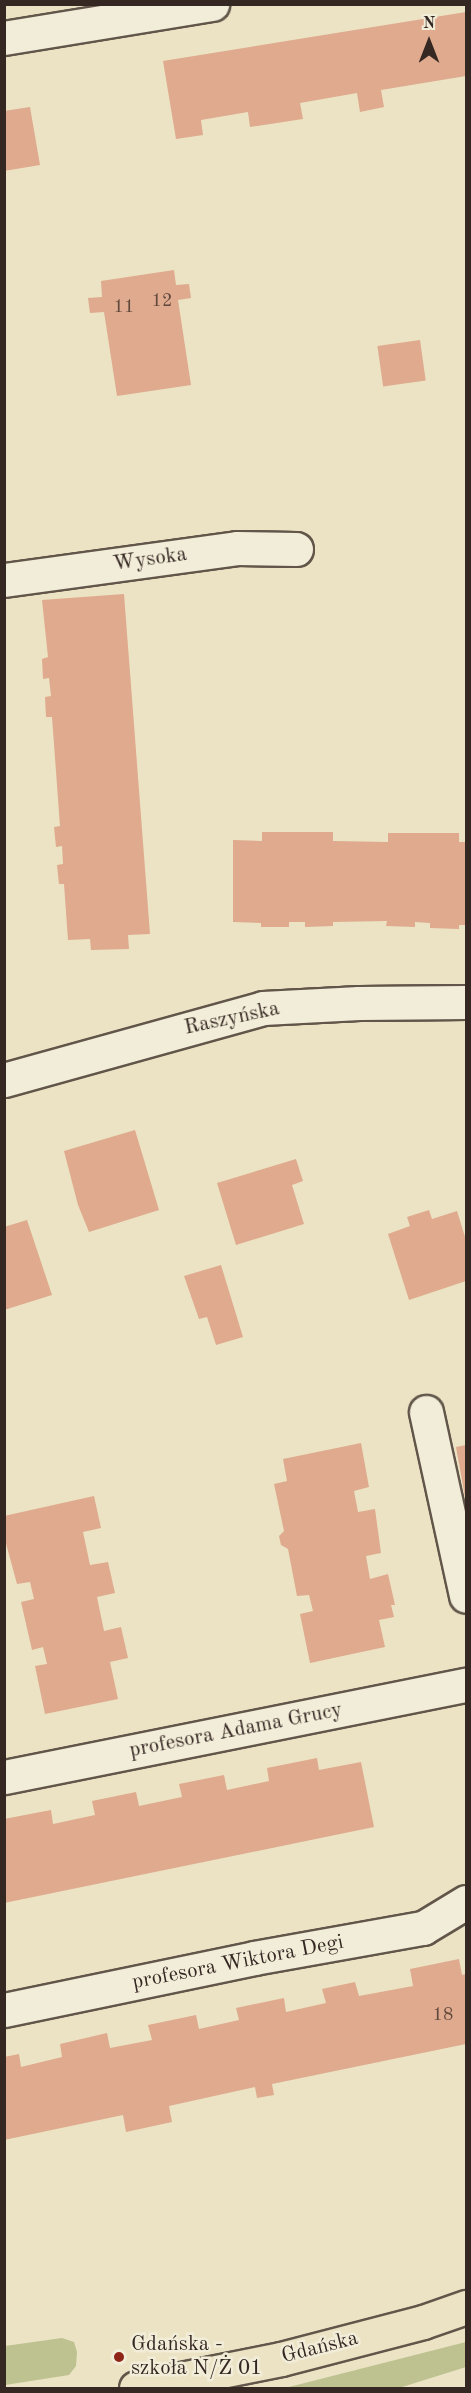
<!DOCTYPE html>
<html>
<head>
<meta charset="utf-8">
<style>
  body { margin:0 }
  #map { position:relative; width:471px; height:2393px; overflow:hidden; background:#ebe3c4; font-family:"Old Standard TT",serif }
  div>[style] { position:absolute }
  .green>* { inset:0; background:#bdc290 }
  .building>* { inset:0; background:#dfaa8d; transform-origin:0 0 }
  .roads { filter:drop-shadow(2px 0 #62564a) drop-shadow(-2px 0 #62564a) drop-shadow(0 2px #62564a) drop-shadow(0 -2px #62564a) }
  .minor>* { height:33px; margin:-16.5px; padding:0 16.5px; transform-origin:16.5px; border-radius:16.5px; background:#f2edd9 }
  .major>* { height:33px; margin:-16.5px; padding:0 16.5px; transform-origin:16.5px; border-radius:16.5px; background:#ebe3c4 }
  .dots>* { width:16px; height:16px; translate:-50% -50%; box-sizing:border-box; border:3px solid #f2edd9; border-radius:50% }
  span { translate:-50% -50%; white-space:nowrap; text-align:center; line-height:1.15; -webkit-text-stroke:5px #f2edd9; paint-order:stroke }
  .number-label { font-size:18px; color:#60483d }
  .number-label span { -webkit-text-stroke-width:0 }
  .street-label { font-size:21px; color:#352722 }
  .poi-label { font-size:21px; color:#352722 }
  .left { translate:0 -50%; text-align:left }
  .frame { position:absolute; inset:0; border:6px solid #352722; pointer-events:none }
  .north { position:absolute; left:399px; top:12px; width:60px; height:60px; -webkit-text-stroke:4px #f2edd9; paint-order:stroke; rotate:0deg; font-size:16px; font-weight:700; line-height:24px; text-align:center; color:#352722 }
  .north::after { content:''; display:block; margin:auto; width:21px; height:27px; background:#352722; clip-path:polygon(50% 0,100% 100%,50% 72%,0 100%) }
</style>
</head>
<body>
<div id="map">
  <div class="green">
    <i style="clip-path:polygon(62px 2338px,74px 2342px,77px 2352px,76px 2366px,69px 2375px,5px 2385px,5px 2346px)"></i>
    <i style="clip-path:polygon(466px 2342px,466px 2367px,399px 2388px,285px 2388px)"></i>
  </div>
  <div class="building">
    <i style="clip-path:polygon(466px 12px,466px 76px,381px 90px,384px 107px,360px 112px,357px 93px,300px 103px,303px 119px,250px 127px,248px 112px,201px 120px,203px 135px,176px 139px,163px 61px)"></i>
    <i style="clip-path:polygon(30px 107px,40px 165px,4px 171px,4px 111px)"></i>
    <i style="clip-path:polygon(174px 270px,176px 285px,189px 284px,191px 298px,178px 300px,191px 385px,117px 396px,104px 312px,90px 313px,88px 298px,102px 297px,101px 281px)"></i>
    <i style="left:420px;top:340px;width:41px;height:43px;rotate:82deg"></i>
    <i style="clip-path:polygon(124px 594px,150px 934px,128px 935px,129px 949px,91px 950px,90px 939px,68px 940px,64px 884px,59px 884px,57px 865px,63px 864px,62px 846px,56px 847px,54px 827px,60px 826px,52px 717px,46px 717px,45px 697px,51px 696px,49px 678px,43px 679px,42px 659px,48px 657px,42px 600px)"></i>
    <i style="clip-path:polygon(262px 832px,333px 832px,333px 841px,388px 842px,388px 833px,459px 833px,459px 842px,466px 842px,466px 925px,459px 925px,459px 929px,430px 928px,430px 923px,415px 922px,415px 927px,386px 926px,387px 921px,333px 922px,333px 926px,305px 927px,305px 922px,289px 922px,289px 927px,261px 927px,261px 923px,233px 922px,233px 840px,262px 841px)"></i>
    <i style="clip-path:polygon(135px 1130px,159px 1210px,89px 1232px,78px 1205px,64px 1151px)"></i>
    <i style="clip-path:polygon(296px 1159px,303px 1181px,292px 1185px,304px 1224px,236px 1245px,217px 1183px)"></i>
    <i style="clip-path:polygon(429px 1210px,432px 1219px,457px 1211px,466px 1240px,466px 1281px,409px 1300px,388px 1234px,410px 1226px,407px 1217px)"></i>
    <i style="clip-path:polygon(27px 1220px,52px 1295px,4px 1310px,4px 1227px)"></i>
    <i style="clip-path:polygon(221px 1265px,243px 1337px,216px 1345px,207px 1317px,199px 1319px,184px 1276px)"></i>
    <i style="clip-path:polygon(361px 1443px,369px 1487px,354px 1491px,358px 1512px,375px 1509px,381px 1553px,366px 1556px,370px 1579px,388px 1574px,395px 1605px,391px 1605px,394px 1617px,379px 1620px,385px 1647px,310px 1663px,300px 1614px,313px 1611px,309px 1595px,297px 1596px,288px 1549px,281px 1545px,279px 1536px,284px 1531px,274px 1484px,287px 1481px,283px 1459px)"></i>
    <i style="clip-path:polygon(466px 1445px,466px 1497px,465px 1497px,456px 1447px)"></i>
    <i style="clip-path:polygon(94px 1496px,101px 1528px,83px 1532px,90px 1565px,108px 1562px,115px 1593px,97px 1597px,104px 1631px,121px 1627px,128px 1658px,110px 1662px,118px 1699px,45px 1714px,35px 1666px,47px 1664px,43px 1647px,32px 1650px,21px 1602px,34px 1599px,30px 1582px,17px 1584px,4px 1536px,4px 1516px)"></i>
    <i style="clip-path:polygon(317px 1758px,319px 1770px,361px 1762px,374px 1827px,4px 1903px,4px 1819px,51px 1810px,53px 1824px,95px 1815px,92px 1801px,136px 1792px,139px 1806px,182px 1797px,179px 1784px,224px 1775px,227px 1790px,269px 1781px,267px 1768px)"></i>
    <i style="clip-path:polygon(459px 1959px,462px 1975px,466px 1974px,466px 2044px,272px 2084px,274px 2095px,257px 2098px,255px 2087px,169px 2106px,172px 2122px,126px 2132px,123px 2115px,4px 2140px,4px 2057px,19px 2054px,21px 2067px,62px 2057px,60px 2044px,107px 2033px,110px 2048px,152px 2040px,148px 2025px,196px 2015px,199px 2029px,239px 2020px,236px 2008px,284px 1998px,286px 2012px,326px 2003px,322px 1989px,355px 1982px,359px 1996px,413px 1986px,410px 1969px)"></i>
  </div>
  <div class="roads">
    <div class="minor">
      <i style="left:4px;top:38px;width:211px;rotate:-9.3deg"></i>
      <i style="left:4px;top:580px;width:235px;rotate:-7.8deg"></i>
      <i style="left:237px;top:548px;width:59px;rotate:1deg"></i>
      <i style="left:4px;top:1080px;width:269px;rotate:-15.5deg"></i>
      <i style="left:263px;top:1008px;width:96px;rotate:-3deg"></i>
      <i style="left:359px;top:1003px;width:107px;rotate:-0.5deg"></i>
      <i style="left:426px;top:1412px;width:188px;rotate:77.7deg"></i>
      <i style="left:4px;top:1777px;width:471px;rotate:-11.3deg"></i>
      <i style="left:4px;top:2010px;width:255px;rotate:-11.7deg"></i>
      <i style="left:254px;top:1958px;width:172px;rotate:-10.1deg"></i>
      <i style="left:423px;top:1928px;width:50px;rotate:-31.2deg"></i>
    </div>
    <div class="major">
      <i style="left:136px;top:2388px;width:148px;rotate:-11.3deg"></i>
      <i style="left:281px;top:2359px;width:147px;rotate:-14.6deg"></i>
      <i style="left:423px;top:2322px;width:46px;rotate:-19.2deg"></i>
    </div>
  </div>
  <div class="dots">
    <i style="left:119px;top:2357px;background:#8f2418"></i>
  </div>
  <div class="number-label">
    <span style="left:162px;top:301px">12</span>
    <span style="left:124px;top:307px">11</span>
    <span style="left:443px;top:2015px">18</span>
  </div>
  <div class="street-label">
    <span style="left:150px;top:560px;rotate:-8deg">Wysoka</span>
    <span style="left:232px;top:1019px;rotate:-12deg">Raszyńska</span>
    <span style="left:236px;top:1731px;rotate:-11deg">profesora Adama Grucy</span>
    <span style="left:238px;top:1963px;rotate:-11deg">profesora Wiktora Degi</span>
    <span style="left:320px;top:2348px;rotate:-14deg">Gdańska</span>
  </div>
  <div class="poi-label">
    <span class="left" style="left:131px;top:2357px">Gdańska -<br>szkoła N/Ż 01</span>
  </div>
  <div class="frame"></div>
  <div class="north">N</div>
</div>
</body>
</html>
